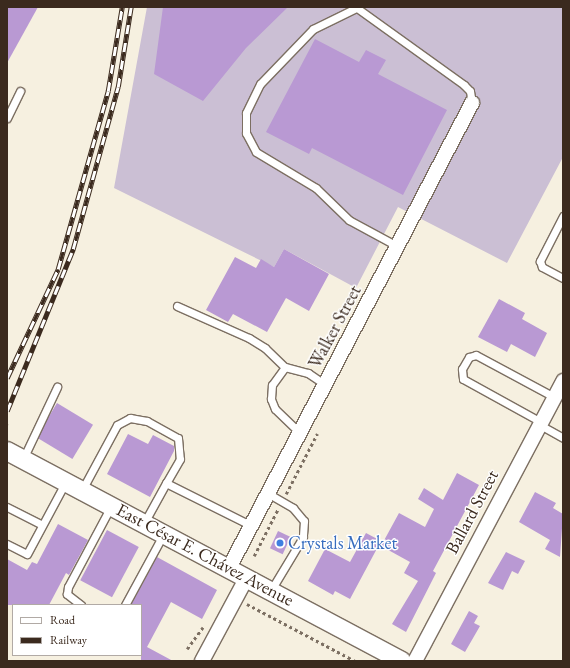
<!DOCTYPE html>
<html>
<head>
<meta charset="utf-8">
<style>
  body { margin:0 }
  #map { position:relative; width:570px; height:668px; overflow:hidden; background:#f6f0e0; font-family:"EB Garamond",serif }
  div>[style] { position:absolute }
  .industrial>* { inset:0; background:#cbbfd4 }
  .building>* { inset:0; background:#b999d3; transform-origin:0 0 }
  .path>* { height:2.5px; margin-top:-1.25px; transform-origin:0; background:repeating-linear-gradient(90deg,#7c6f62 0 3px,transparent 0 6px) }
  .roads { filter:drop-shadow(1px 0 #7c6f62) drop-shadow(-1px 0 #7c6f62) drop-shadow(0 1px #7c6f62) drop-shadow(0 -1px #7c6f62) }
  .service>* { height:7px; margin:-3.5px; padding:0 3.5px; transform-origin:3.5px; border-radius:3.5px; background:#fff }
  .minor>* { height:14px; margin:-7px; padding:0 7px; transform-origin:7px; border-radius:7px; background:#fff }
  .tertiary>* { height:18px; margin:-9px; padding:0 9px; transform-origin:9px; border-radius:9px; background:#fff }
  .rail>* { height:4.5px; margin-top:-2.25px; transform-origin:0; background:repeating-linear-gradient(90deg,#fff 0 9px,#3b2a1e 0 18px); box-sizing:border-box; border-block:1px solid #3b2a1e }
  .dots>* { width:11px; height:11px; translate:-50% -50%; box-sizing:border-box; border:2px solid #fff; border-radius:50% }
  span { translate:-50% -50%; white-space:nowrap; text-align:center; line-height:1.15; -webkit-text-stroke:3px #fff; paint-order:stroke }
  .street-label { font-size:18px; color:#3b2a1e }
  .shop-label { font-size:18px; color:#366cbe }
  .left { translate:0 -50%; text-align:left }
  .frame { position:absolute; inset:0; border:8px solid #3b2a1e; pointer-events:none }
  .legend { position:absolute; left:12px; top:604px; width:130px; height:52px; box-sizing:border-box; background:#fff; border:1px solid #b1aaa5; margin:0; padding:5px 7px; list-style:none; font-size:12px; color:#3b2a1e }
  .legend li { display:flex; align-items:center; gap:8px; height:20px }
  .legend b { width:20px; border:1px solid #b1aaa5 }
</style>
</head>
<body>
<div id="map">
  <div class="industrial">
    <i style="clip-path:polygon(147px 7px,563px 7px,563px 157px,507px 263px,398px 207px,356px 288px,284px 249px,274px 267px,114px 188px)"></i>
  </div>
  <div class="building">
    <i style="clip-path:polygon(7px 7px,38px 7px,7px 63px)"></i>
    <i style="clip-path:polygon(163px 7px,288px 7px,246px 48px,203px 101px,154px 74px)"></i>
    <i style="clip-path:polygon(315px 39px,359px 62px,366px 50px,386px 60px,378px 74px,447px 110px,403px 195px,312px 148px,309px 154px,266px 132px)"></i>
    <i style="clip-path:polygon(284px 249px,329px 274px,309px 311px,286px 298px,267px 332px,233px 314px,228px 322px,206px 310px,235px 257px,256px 268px,261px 259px,274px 267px)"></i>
    <i style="clip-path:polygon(499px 299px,525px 313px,522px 319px,547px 333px,535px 357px,511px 344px,507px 352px,478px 337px)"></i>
    <i style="left:57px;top:403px;width:42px;height:40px;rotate:31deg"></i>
    <i style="clip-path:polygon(128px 434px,148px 444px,153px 435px,174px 446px,174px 451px,150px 497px,107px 474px)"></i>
    <i style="clip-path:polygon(457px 473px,479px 485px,433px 571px,436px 573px,406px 632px,392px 624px,418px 581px,404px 573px,410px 562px,381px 546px,399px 513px,425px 527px,434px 509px,418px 499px,424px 488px,443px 500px)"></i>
    <i style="clip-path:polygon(535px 492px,556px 503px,553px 508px,563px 514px,560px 557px,545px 549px,550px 540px,519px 522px)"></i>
    <i style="clip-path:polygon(58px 524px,88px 540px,69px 575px,66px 573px,49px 605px,7px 605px,7px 559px,27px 570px,32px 562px,37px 564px)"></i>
    <i style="left:107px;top:530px;width:36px;height:57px;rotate:28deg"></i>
    <i style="left:278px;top:531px;width:14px;height:19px;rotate:25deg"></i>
    <i style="clip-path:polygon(366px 533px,381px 541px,350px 599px,335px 591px,333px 595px,308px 581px,325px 549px,350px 562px)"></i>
    <i style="clip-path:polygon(506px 552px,525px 561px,518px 574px,512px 571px,503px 590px,488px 583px)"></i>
    <i style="clip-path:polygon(157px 557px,217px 590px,202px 619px,171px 602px,147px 647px,173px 661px,141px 661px,141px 605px,131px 605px)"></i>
    <i style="clip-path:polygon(469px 611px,478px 616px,474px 623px,480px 626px,465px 652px,451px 644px)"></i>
  </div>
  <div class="path">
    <i style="left:7px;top:424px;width:1px;rotate:90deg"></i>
    <i style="left:286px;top:494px;width:68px;rotate:-62.7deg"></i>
    <i style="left:254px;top:556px;width:53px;rotate:-62.9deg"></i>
    <i style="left:247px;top:604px;width:122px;rotate:27.8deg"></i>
    <i style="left:187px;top:649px;width:27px;rotate:-54deg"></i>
  </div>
  <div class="roads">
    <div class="service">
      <i style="left:358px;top:7px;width:50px;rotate:153.9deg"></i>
      <i style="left:313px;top:29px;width:76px;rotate:133.9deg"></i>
      <i style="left:260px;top:84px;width:32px;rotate:116deg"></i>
      <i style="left:246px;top:113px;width:20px;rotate:90deg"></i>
      <i style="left:246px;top:133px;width:21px;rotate:62deg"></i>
      <i style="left:256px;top:152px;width:70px;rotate:31deg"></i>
      <i style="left:316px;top:188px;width:46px;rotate:44.1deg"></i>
      <i style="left:349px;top:220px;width:57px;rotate:28.4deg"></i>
      <i style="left:357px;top:8px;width:132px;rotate:35.7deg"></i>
      <i style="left:464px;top:85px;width:8px;rotate:45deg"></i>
      <i style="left:470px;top:91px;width:12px;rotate:81deg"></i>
      <i style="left:7px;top:118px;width:30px;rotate:-64deg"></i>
      <i style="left:563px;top:216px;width:51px;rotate:117.1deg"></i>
      <i style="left:540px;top:261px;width:6px;rotate:72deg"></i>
      <i style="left:542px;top:267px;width:24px;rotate:28deg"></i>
      <i style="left:177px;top:306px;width:79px;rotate:24deg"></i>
      <i style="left:249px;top:338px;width:19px;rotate:32deg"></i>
      <i style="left:265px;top:348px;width:28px;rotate:44deg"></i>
      <i style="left:541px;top:422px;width:89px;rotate:-151.1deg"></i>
      <i style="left:463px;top:379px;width:10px;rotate:-96deg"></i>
      <i style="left:462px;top:369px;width:14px;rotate:-60deg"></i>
      <i style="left:469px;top:357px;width:7px;rotate:-16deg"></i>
      <i style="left:476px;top:355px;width:89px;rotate:28.3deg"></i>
      <i style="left:540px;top:425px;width:26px;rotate:29deg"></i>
      <i style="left:301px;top:434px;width:36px;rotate:-136deg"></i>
      <i style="left:275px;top:409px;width:11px;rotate:-112deg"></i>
      <i style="left:271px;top:399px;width:14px;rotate:-86deg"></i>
      <i style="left:272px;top:385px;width:22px;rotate:-54deg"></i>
      <i style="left:285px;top:367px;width:24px;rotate:15deg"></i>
      <i style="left:308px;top:373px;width:22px;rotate:34deg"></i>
      <i style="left:23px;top:459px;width:80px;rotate:-64.7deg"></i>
      <i style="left:82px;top:490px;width:74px;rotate:-61.7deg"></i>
      <i style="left:117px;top:425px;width:15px;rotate:-28deg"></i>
      <i style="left:130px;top:418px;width:17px;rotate:10deg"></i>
      <i style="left:147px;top:421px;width:35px;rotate:29deg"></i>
      <i style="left:178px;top:438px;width:21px;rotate:85deg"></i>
      <i style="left:180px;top:459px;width:28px;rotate:120deg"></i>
      <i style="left:166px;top:483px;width:96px;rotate:26.6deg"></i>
      <i style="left:269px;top:494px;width:28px;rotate:30deg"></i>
      <i style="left:293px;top:508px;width:17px;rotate:50deg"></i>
      <i style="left:304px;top:521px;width:16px;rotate:94deg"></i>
      <i style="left:303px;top:537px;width:62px;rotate:121.1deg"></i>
      <i style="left:7px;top:507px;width:39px;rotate:27deg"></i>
      <i style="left:144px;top:523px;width:46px;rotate:-61.2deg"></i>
      <i style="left:7px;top:544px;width:22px;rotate:27deg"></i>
      <i style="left:27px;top:554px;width:81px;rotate:-61.8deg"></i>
      <i style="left:81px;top:605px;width:18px;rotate:-142deg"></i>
      <i style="left:67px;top:594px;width:7px;rotate:-82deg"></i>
      <i style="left:68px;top:587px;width:92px;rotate:-62deg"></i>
      <i style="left:125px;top:605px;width:80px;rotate:-61.5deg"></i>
    </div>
    <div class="minor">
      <i style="left:229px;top:568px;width:525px;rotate:-62.41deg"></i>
      <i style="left:202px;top:661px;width:95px;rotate:-61.8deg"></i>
      <i style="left:415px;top:661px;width:317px;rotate:-62.1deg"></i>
    </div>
    <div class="tertiary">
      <i style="left:7px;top:451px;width:447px;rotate:28deg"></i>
    </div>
  </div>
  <div class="rail">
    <i style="left:7px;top:378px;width:120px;rotate:-64.9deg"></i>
    <i style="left:58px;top:269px;width:185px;rotate:-74.3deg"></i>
    <i style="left:108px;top:91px;width:85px;rotate:-80.5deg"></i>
    <i style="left:7px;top:411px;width:175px;rotate:-67.8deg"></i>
    <i style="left:73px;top:249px;width:168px;rotate:-74.5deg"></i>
    <i style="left:118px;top:87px;width:81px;rotate:-80.8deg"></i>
  </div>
  <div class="dots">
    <i style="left:280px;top:543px;background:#3f7fe0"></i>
  </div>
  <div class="street-label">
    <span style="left:335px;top:327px;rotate:-62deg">Walker Street</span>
    <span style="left:472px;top:512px;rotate:-62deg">Ballard Street</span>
    <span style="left:205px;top:555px;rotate:28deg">East César E. Chávez Avenue</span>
  </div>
  <div class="shop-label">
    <span class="left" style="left:288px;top:543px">Crystals Market</span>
  </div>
  <div class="frame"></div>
  <ul class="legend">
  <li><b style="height:5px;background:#fff"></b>Road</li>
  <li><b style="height:5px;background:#3b2a1e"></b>Railway</li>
  </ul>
</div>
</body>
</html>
